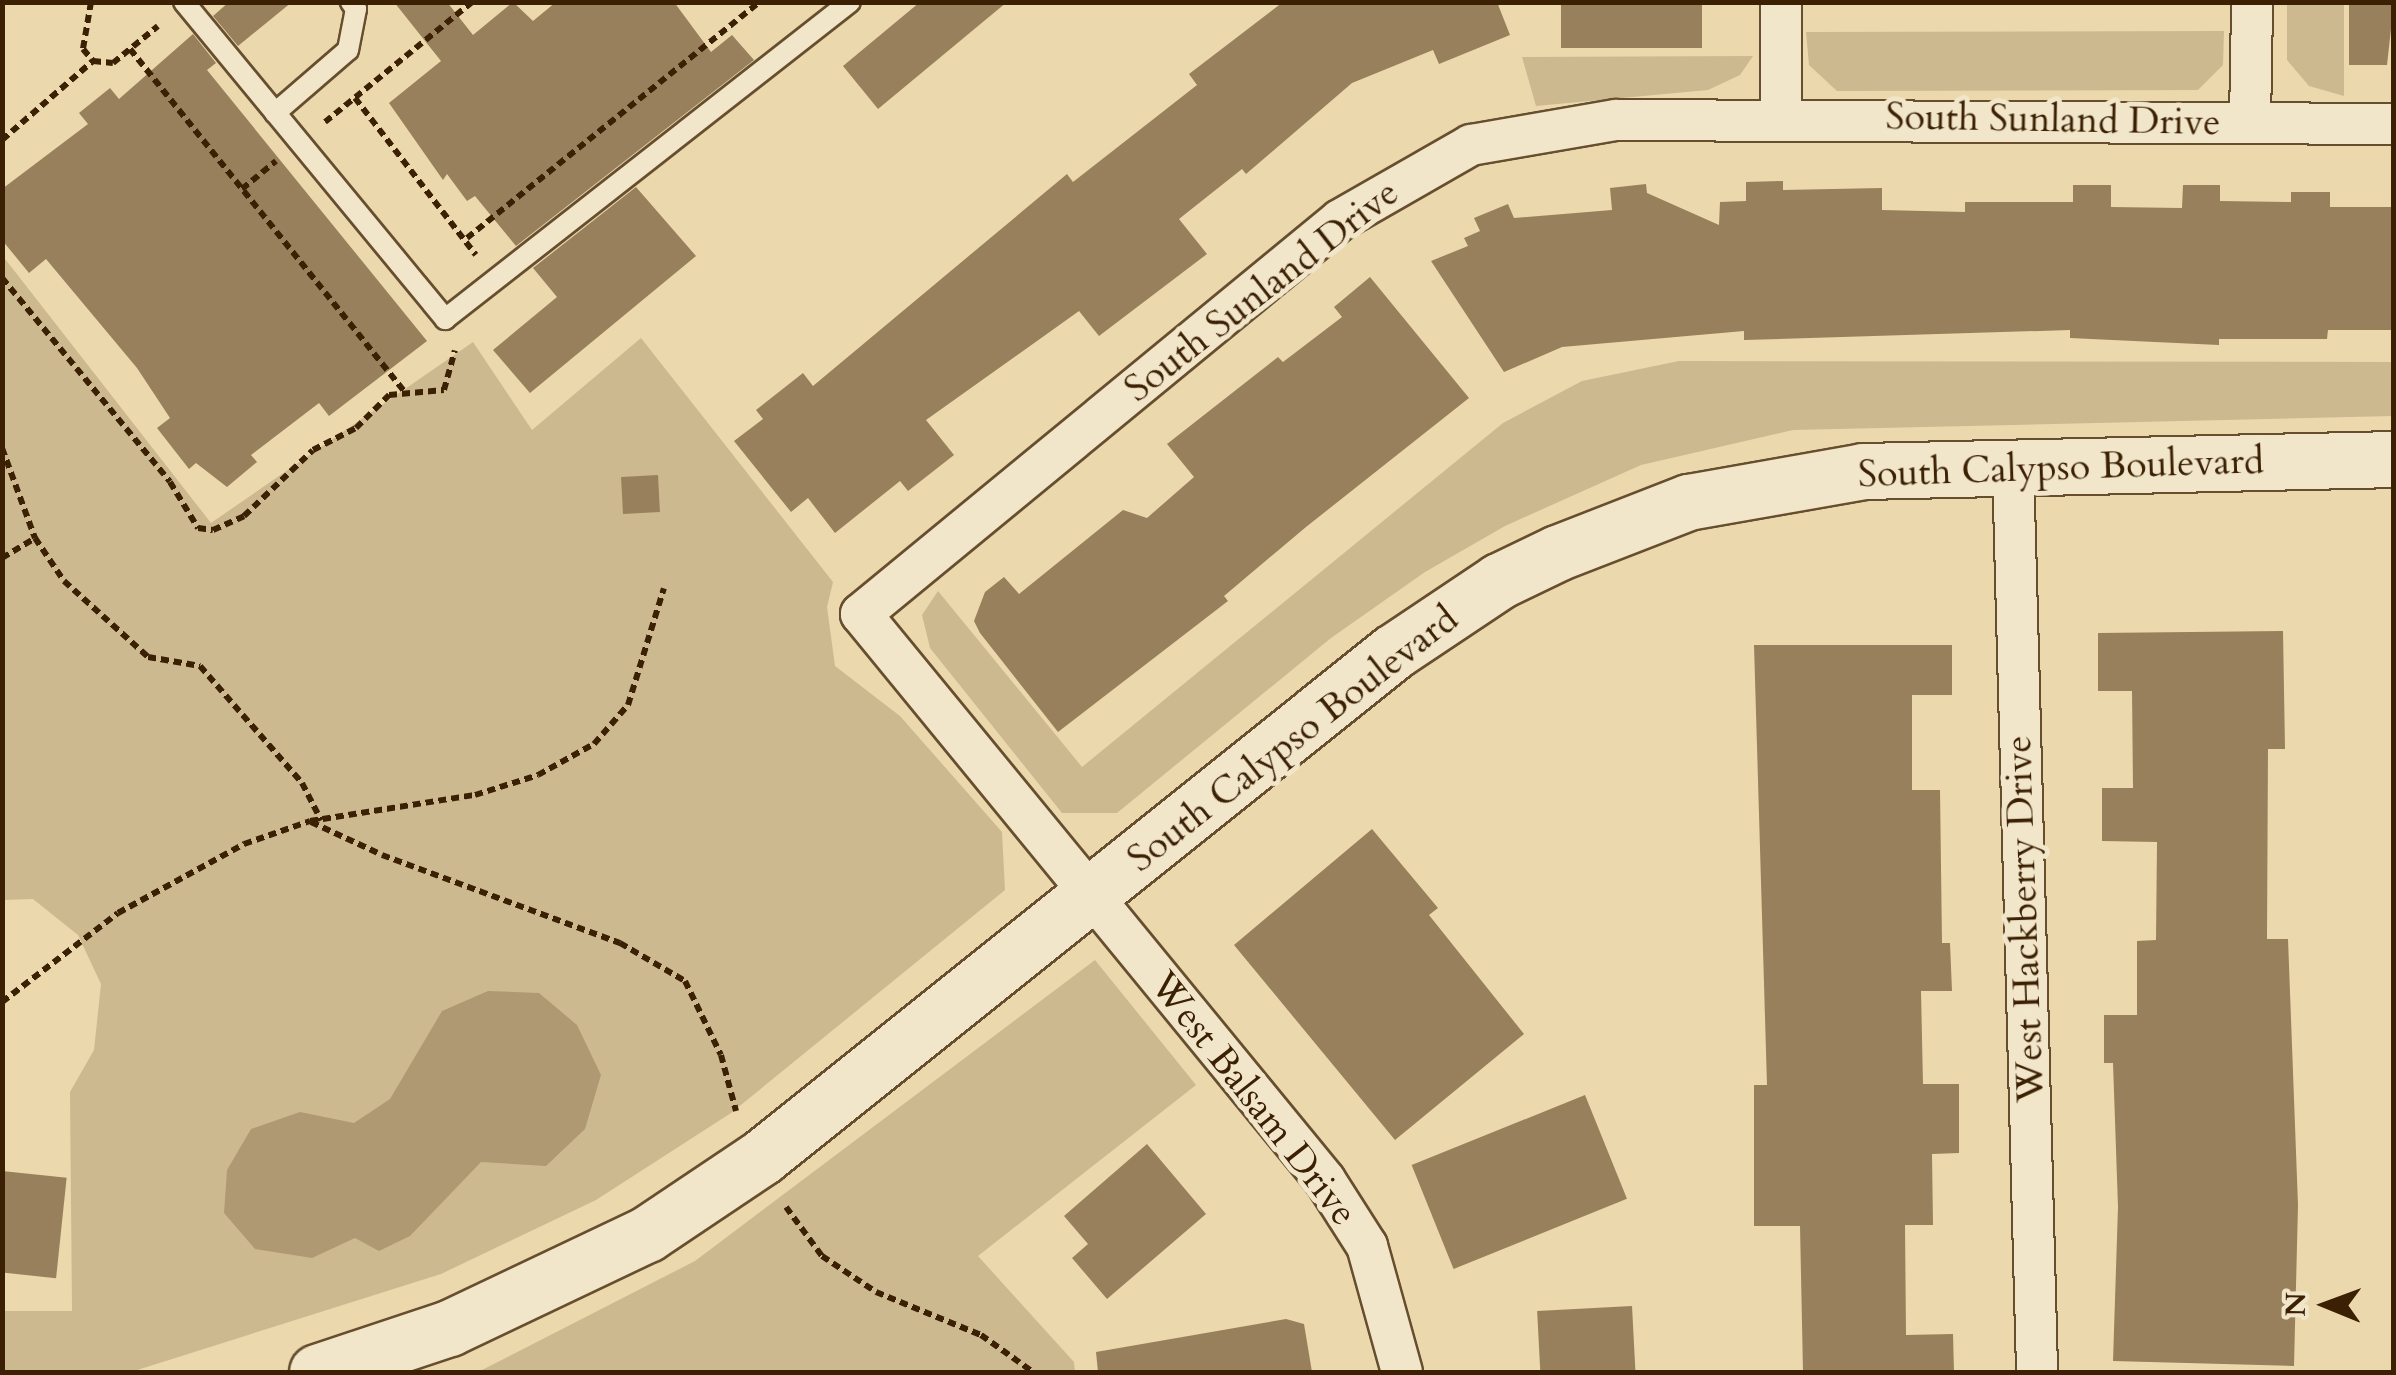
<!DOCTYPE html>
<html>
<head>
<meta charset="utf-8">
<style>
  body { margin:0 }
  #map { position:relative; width:2396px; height:1375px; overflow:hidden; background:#ebd8ad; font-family:Cardo,serif }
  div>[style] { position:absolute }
  .green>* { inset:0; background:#cdb990 }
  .water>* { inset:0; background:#af9973 }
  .building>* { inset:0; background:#97805b; transform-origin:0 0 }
  .path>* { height:6px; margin-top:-3px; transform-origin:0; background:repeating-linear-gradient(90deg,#3b2003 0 8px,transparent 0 13px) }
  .roads { filter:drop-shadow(2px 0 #674e2e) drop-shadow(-2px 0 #674e2e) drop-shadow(0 2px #674e2e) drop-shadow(0 -2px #674e2e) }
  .lane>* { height:20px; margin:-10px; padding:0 10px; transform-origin:10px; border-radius:10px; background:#f2e6ca }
  .street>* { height:40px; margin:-20px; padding:0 20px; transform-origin:20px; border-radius:20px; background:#f2e6ca }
  .secondary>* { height:55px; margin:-27.5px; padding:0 27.5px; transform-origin:27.5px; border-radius:27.5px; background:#f2e6ca }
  span { translate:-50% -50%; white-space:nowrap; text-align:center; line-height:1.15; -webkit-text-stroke:10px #f2e6ca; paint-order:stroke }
  .street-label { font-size:38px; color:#3b2003 }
  .frame { position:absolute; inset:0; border:5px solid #3b2003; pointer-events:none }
  .north { position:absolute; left:2276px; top:1255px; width:100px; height:100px; -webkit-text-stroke:8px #f2e6ca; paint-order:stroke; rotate:271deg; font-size:28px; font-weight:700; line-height:40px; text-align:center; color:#3b2003 }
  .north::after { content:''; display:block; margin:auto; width:35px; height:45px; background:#3b2003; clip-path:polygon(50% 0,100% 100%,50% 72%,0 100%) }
</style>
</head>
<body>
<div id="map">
  <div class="green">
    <i style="clip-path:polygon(2287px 3px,2344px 3px,2344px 96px,2309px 86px,2287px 60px)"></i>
    <i style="clip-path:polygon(2224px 31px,2223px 65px,2198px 90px,1837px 91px,1809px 65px,1806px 32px)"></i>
    <i style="clip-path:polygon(1753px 56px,1740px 75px,1708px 90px,1536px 106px,1522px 57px)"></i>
    <i style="clip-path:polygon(2px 255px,211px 523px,473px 342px,532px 430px,641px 338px,833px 582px,827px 607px,835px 666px,900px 716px,1002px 832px,1005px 890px,731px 1113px,596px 1200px,441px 1274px,131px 1372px,3px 1372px,3px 1311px,72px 1311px,70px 1092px,94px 1050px,101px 984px,78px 935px,33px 899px,3px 900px)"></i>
    <i style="clip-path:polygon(1679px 361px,2393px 362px,2393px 416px,1793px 430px,1641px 465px,1505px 526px,1425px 572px,1331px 638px,1117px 813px,1062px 813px,930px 648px,922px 615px,938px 591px,1082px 767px,1503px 423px,1582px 381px)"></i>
    <i style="clip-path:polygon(1095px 960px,1196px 1085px,978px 1256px,1074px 1362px,1075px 1372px,478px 1372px,695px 1261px)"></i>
  </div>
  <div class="water">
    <i style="clip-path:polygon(488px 991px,539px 993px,577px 1025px,601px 1075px,585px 1129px,546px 1166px,481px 1162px,410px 1236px,379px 1251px,355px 1238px,312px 1258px,255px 1249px,224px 1213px,227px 1170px,251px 1129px,300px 1112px,354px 1123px,390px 1099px,442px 1011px)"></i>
  </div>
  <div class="building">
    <i style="clip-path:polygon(229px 2px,292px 2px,238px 46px,213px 16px)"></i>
    <i style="clip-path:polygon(394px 2px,447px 2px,473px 35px,513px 2px,533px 21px,556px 2px,674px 2px,711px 52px,732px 35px,754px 60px,516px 246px,475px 196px,467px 201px,447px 174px,443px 180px,389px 103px,441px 61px)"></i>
    <i style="clip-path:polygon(920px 2px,1007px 2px,878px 109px,843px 66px)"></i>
    <i style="clip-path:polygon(1283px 2px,1497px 2px,1510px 35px,1439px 64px,1433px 50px,1352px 83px,1246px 174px,1242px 169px,1179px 219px,1207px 254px,1099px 336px,1079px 311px,926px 420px,954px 455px,908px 491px,900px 481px,835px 533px,808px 498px,791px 512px,734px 441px,763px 419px,756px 410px,803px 373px,813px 386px,1067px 174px,1073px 182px,1197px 85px,1189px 74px)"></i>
    <i style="left:1561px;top:2px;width:141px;height:46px"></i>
    <i style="clip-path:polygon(2349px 2px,2394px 2px,2387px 65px,2349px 65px)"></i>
    <i style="clip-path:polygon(193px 34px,216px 63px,207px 70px,427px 341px,329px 416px,319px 403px,251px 455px,257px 462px,227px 487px,196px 463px,189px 469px,157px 428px,170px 418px,137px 368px,46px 259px,29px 273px,2px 240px,2px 189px,88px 124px,79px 113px,110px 88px,119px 99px)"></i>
    <i style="clip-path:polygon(1783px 181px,1783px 190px,1882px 188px,1882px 210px,1965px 212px,1965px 202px,2073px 202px,2073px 185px,2111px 185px,2111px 207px,2182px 208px,2183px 185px,2220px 185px,2220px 201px,2291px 202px,2291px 192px,2330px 192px,2330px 207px,2394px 207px,2394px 330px,2328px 330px,2327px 339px,2219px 339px,2219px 345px,2070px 338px,2070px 330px,1744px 340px,1744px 331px,1562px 347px,1504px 372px,1431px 261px,1468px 246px,1464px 238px,1480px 231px,1474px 218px,1508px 204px,1514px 218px,1612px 210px,1610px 188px,1646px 184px,1647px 193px,1719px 225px,1720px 202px,1746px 201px,1746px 182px)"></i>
    <i style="clip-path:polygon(636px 187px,696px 256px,530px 393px,493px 350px,557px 297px,533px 268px)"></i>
    <i style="clip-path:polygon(1370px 277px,1469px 398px,1306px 527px,1224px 596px,1228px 601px,1058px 732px,980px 633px,974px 621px,985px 592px,1004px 577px,1019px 594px,1123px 510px,1147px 518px,1194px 477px,1167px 444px,1278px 357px,1283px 362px,1342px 317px,1334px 307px)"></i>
    <i style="left:658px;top:475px;width:37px;height:37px;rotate:87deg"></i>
    <i style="clip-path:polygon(2283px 631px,2285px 749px,2268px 749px,2267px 939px,2288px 939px,2298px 1205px,2294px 1366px,2113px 1361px,2118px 1207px,2113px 1063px,2104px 1063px,2104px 1015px,2137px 1015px,2137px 941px,2156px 940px,2157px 842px,2102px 841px,2102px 788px,2133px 788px,2132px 691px,2098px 691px,2098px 633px)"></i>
    <i style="clip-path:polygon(1754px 645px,1952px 645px,1952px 695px,1912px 695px,1912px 790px,1940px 790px,1942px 943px,1950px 943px,1952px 991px,1921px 991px,1923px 1084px,1959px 1084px,1959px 1153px,1932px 1154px,1933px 1225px,1905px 1225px,1906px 1335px,1953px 1334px,1954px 1372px,1803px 1372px,1800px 1226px,1754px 1226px,1754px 1085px,1767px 1085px)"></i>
    <i style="clip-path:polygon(1372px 829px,1438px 908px,1429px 915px,1524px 1034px,1395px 1140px,1234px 945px)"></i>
    <i style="left:1585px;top:1095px;width:112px;height:187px;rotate:68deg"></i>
    <i style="clip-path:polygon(1147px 1144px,1206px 1214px,1107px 1299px,1072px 1258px,1088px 1244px,1064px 1216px)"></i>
    <i style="left:2px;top:1171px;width:65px;height:101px;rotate:6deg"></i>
    <i style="left:1632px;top:1306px;width:66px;height:95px;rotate:87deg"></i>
    <i style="clip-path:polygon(1286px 1319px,1304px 1324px,1312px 1372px,1098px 1372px,1096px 1352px)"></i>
  </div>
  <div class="path">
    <i style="left:91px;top:2px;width:48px;rotate:99.7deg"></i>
    <i style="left:83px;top:49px;width:16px;rotate:50deg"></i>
    <i style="left:130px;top:49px;width:440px;rotate:51.3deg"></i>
    <i style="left:355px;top:98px;width:198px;rotate:52.4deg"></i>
    <i style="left:325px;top:122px;width:190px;rotate:-39.2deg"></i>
    <i style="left:2px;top:140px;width:121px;rotate:-41deg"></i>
    <i style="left:93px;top:61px;width:20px;rotate:6deg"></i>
    <i style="left:113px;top:63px;width:58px;rotate:-39.4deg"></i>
    <i style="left:242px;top:189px;width:44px;rotate:-39.5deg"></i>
    <i style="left:467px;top:238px;width:375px;rotate:-38.9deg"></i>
    <i style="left:2px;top:278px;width:264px;rotate:50.5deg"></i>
    <i style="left:170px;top:482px;width:54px;rotate:58.7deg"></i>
    <i style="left:198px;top:528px;width:15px;rotate:8deg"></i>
    <i style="left:213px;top:530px;width:34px;rotate:-24deg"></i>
    <i style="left:244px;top:516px;width:95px;rotate:-43.7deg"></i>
    <i style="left:313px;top:450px;width:48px;rotate:-27.1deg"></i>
    <i style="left:356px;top:428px;width:47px;rotate:-45deg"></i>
    <i style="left:389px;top:395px;width:55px;rotate:-5.2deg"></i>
    <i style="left:444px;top:390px;width:41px;rotate:-74.6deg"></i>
    <i style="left:2px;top:448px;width:96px;rotate:69.9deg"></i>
    <i style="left:2px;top:558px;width:39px;rotate:-31deg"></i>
    <i style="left:35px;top:538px;width:52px;rotate:56deg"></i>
    <i style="left:64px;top:581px;width:113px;rotate:42.1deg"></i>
    <i style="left:148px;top:657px;width:53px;rotate:9.8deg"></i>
    <i style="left:200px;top:666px;width:155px;rotate:48.9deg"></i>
    <i style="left:302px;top:783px;width:42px;rotate:62.8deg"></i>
    <i style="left:311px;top:822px;width:78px;rotate:24.9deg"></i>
    <i style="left:382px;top:855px;width:254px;rotate:20.3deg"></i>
    <i style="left:620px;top:943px;width:75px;rotate:30.3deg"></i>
    <i style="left:685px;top:981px;width:82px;rotate:64.1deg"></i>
    <i style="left:721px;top:1055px;width:58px;rotate:75deg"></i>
    <i style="left:2px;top:1002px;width:146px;rotate:-37.5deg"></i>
    <i style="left:118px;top:913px;width:144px;rotate:-28.7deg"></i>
    <i style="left:244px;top:844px;width:70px;rotate:-19.2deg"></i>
    <i style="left:310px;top:821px;width:167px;rotate:-9deg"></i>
    <i style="left:475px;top:795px;width:66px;rotate:-17.6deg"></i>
    <i style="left:538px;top:775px;width:64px;rotate:-29deg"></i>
    <i style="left:594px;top:744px;width:52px;rotate:-48.9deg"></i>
    <i style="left:628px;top:705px;width:122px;rotate:-72.9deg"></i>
    <i style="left:786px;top:1207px;width:61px;rotate:53.7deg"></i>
    <i style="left:822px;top:1256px;width:65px;rotate:33.7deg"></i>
    <i style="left:876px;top:1292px;width:113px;rotate:22.3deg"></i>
    <i style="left:981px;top:1335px;width:64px;rotate:35.4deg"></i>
  </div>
  <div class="roads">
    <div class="lane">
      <i style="left:184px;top:2px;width:411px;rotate:50.5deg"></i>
      <i style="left:445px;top:319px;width:514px;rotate:-38.05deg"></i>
      <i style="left:275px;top:113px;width:96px;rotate:-40.8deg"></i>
      <i style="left:348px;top:50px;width:42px;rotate:-79deg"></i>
      <i style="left:356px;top:9px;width:9px;rotate:-126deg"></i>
    </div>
    <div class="street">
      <i style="left:1781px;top:118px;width:116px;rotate:-90deg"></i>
      <i style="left:2250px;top:122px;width:120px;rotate:-89deg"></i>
      <i style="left:2013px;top:465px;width:907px;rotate:88.48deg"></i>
      <i style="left:1402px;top:1372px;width:131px;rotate:-105.5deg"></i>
      <i style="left:1367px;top:1246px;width:78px;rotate:-122.5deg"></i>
      <i style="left:1325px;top:1180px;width:732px;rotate:-129.34deg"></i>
      <i style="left:861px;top:614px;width:620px;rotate:-39.44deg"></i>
      <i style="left:1340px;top:220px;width:151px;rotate:-29.8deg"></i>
      <i style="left:1471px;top:145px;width:147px;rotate:-9.8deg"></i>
      <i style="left:1616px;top:120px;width:778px;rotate:0.29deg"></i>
    </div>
    <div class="secondary">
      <i style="left:317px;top:1372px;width:139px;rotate:-18.4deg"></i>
      <i style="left:449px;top:1328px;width:219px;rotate:-25.4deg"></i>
      <i style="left:647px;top:1234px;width:138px;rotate:-33.8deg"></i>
      <i style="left:762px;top:1157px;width:808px;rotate:-38.67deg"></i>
      <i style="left:1393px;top:652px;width:128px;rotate:-33.8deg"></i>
      <i style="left:1499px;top:581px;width:64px;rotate:-25.8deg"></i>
      <i style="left:1557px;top:553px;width:141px;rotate:-21.3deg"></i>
      <i style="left:1688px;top:502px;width:178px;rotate:-10deg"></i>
      <i style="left:1863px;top:471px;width:531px;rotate:-1.29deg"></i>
    </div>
  </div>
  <div class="street-label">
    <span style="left:2053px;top:120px;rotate:1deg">South Sunland Drive</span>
    <span style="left:1262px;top:291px;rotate:-38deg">South Sunland Drive</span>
    <span style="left:2061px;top:468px;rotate:-2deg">South Calypso Boulevard</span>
    <span style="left:1293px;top:739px;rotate:-38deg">South Calypso Boulevard</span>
    <span style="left:2025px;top:919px;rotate:-92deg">West Hackberry Drive</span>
    <span style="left:1253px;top:1099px;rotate:52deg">West Balsam Drive</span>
  </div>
  <div class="frame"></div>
  <div class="north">N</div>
</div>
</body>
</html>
